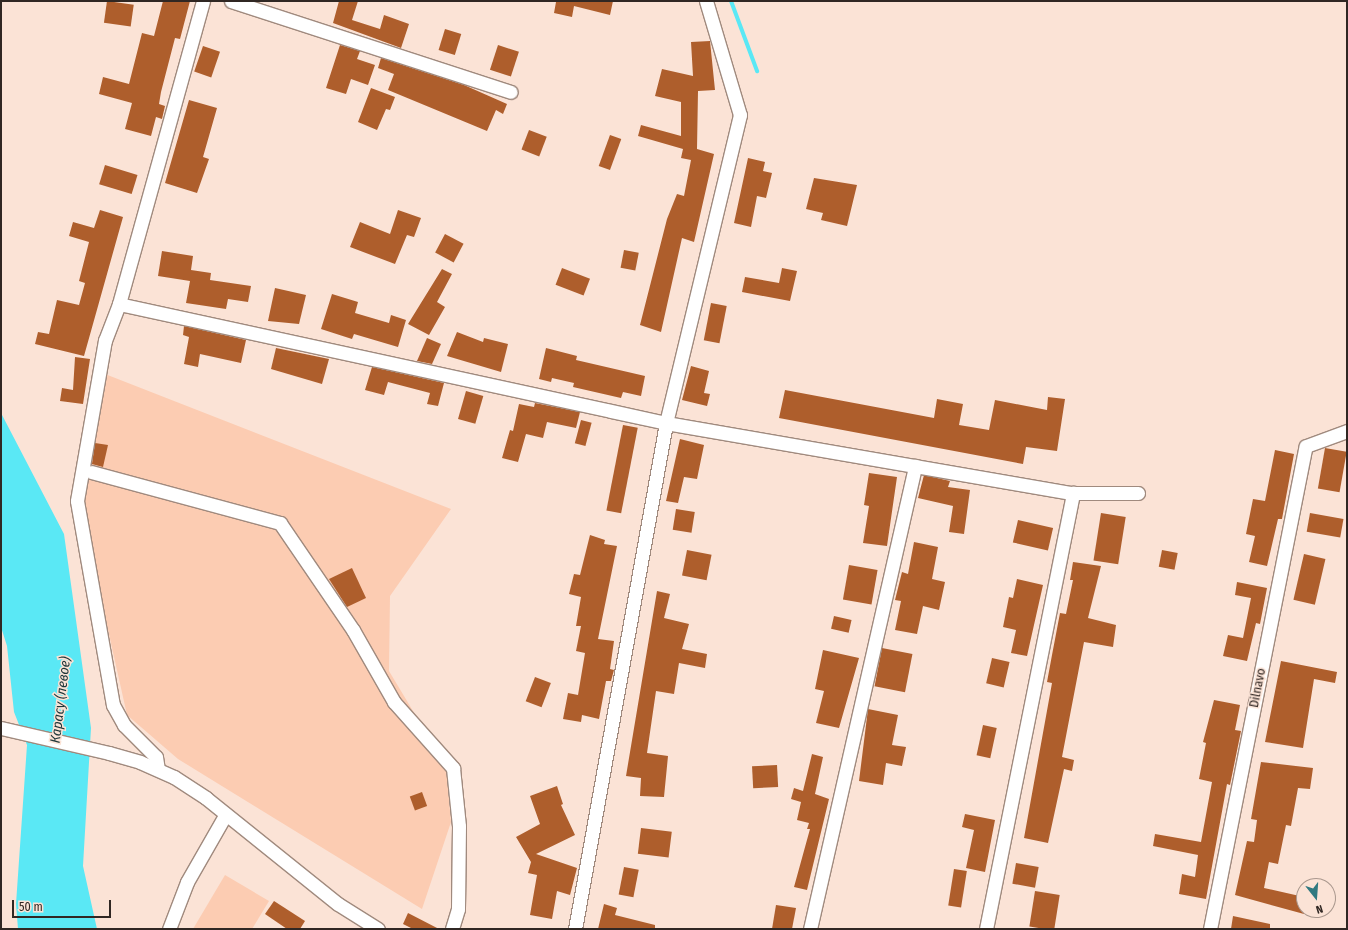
<!DOCTYPE html>
<html>
<head>
<meta charset="utf-8">
<style>
  body { margin:0 }
  #map { position:relative; width:1348px; height:930px; overflow:hidden; background:#fbe3d6; font-family:"Fira Sans Condensed",sans-serif }
  div>[style] { position:absolute }
  .green>* { inset:0; background:#fcccb2 }
  .water>* { inset:0; background:#5ae8f5 }
  .stream>* { height:4px; margin:-2px; padding:0 2px; transform-origin:2px; border-radius:2px; background:#5ae8f5 }
  .building>* { inset:0; background:#ae5e2c; transform-origin:0 0 }
  .roads { filter:drop-shadow(1px 0 #a08a7e) drop-shadow(-1px 0 #a08a7e) drop-shadow(0 1px #a08a7e) drop-shadow(0 -1px #a08a7e) }
  .minor>* { height:13px; margin:-6.5px; padding:0 6.5px; transform-origin:6.5px; border-radius:6.5px; background:#fff }
  span { translate:-50% -50%; white-space:nowrap; text-align:center; line-height:1.15; -webkit-text-stroke:3px #fbe3d6; paint-order:stroke }
  .street-label { font-size:13px; color:#302723 }
  .water-label { font-size:14px; color:#1e3639; font-style:italic }
  .frame { position:absolute; inset:0; border:2px solid #302723; pointer-events:none }
  .north { position:absolute; left:1296px; top:878px; width:40px; height:40px; box-sizing:border-box; background:#fbe3d6; border:1px solid #aa988e; border-radius:50%; rotate:163deg; font-size:11px; font-weight:700; line-height:16px; text-align:center; color:#302723 }
  .north::after { content:''; display:block; margin:auto; width:14px; height:18px; background:#307980; clip-path:polygon(50% 0,100% 100%,50% 72%,0 100%) }
  .scale { position:absolute; left:12px; top:900px; width:99px; height:18px; box-sizing:border-box; border:2px solid #302723; border-top:0; padding-left:5px; font-size:12px; line-height:14px; white-space:nowrap; color:#302723; -webkit-text-stroke:3px #fbe3d6; paint-order:stroke }
</style>
</head>
<body>
<div id="map">
  <div class="green">
    <i style="clip-path:polygon(105px 374px,451px 509px,390px 596px,389px 671px,446px 766px,451px 822px,422px 909px,178px 759px,127px 715px,92px 558px,84px 494px)"></i>
    <i style="clip-path:polygon(225px 875px,269px 901px,252px 929px,193px 929px)"></i>
  </div>
  <div class="water">
    <i style="clip-path:polygon(1px 413px,64px 534px,91px 728px,83px 866px,97px 929px,18px 929px,16px 904px,27px 745px,14px 712px,7px 646px,1px 627px)"></i>
  </div>
  <div class="stream">
    <i style="left:731px;top:1px;width:75px;rotate:69.6deg"></i>
  </div>
  <div class="building">
    <i style="left:107px;top:1px;width:27px;height:22px;rotate:8deg"></i>
    <i style="clip-path:polygon(163px 1px,190px 1px,180px 39px,175px 38px,161px 92px,159px 104px,165px 106px,162px 119px,156px 117px,151px 136px,125px 129px,132px 103px,99px 94px,103px 77px,129px 84px,142px 33px,154px 36px)"></i>
    <i style="clip-path:polygon(339px 1px,358px 1px,352px 20px,380px 29px,384px 15px,409px 24px,401px 48px,333px 23px)"></i>
    <i style="clip-path:polygon(562px 1px,613px 1px,610px 15px,574px 6px,572px 17px,554px 13px,556px 2px)"></i>
    <i style="left:445px;top:29px;width:17px;height:22px;rotate:17deg"></i>
    <i style="clip-path:polygon(710px 41px,715px 90px,698px 91px,697px 149px,714px 154px,694px 242px,682px 238px,661px 332px,640px 325px,667px 219px,677px 194px,684px 196px,691px 160px,681px 158px,683px 149px,638px 136px,641px 125px,681px 136px,681px 102px,655px 96px,662px 69px,693px 76px,691px 42px)"></i>
    <i style="clip-path:polygon(340px 45px,360px 51px,357px 59px,375px 65px,368px 85px,351px 79px,346px 94px,326px 88px)"></i>
    <i style="left:498px;top:45px;width:22px;height:26px;rotate:18deg"></i>
    <i style="left:203px;top:46px;width:18px;height:27px;rotate:19deg"></i>
    <i style="clip-path:polygon(381px 58px,464px 85px,507px 104px,503px 114px,496px 110px,487px 131px,388px 90px,394px 74px,378px 68px)"></i>
    <i style="clip-path:polygon(371px 88px,395px 97px,390px 110px,386px 109px,377px 130px,358px 122px)"></i>
    <i style="clip-path:polygon(189px 100px,217px 108px,203px 157px,209px 159px,197px 193px,165px 183px)"></i>
    <i style="left:529px;top:130px;width:19px;height:21px;rotate:21deg"></i>
    <i style="left:610px;top:135px;width:12px;height:33px;rotate:20deg"></i>
    <i style="clip-path:polygon(748px 158px,765px 162px,763px 171px,772px 173px,766px 198px,757px 196px,751px 227px,734px 223px)"></i>
    <i style="left:105px;top:165px;width:34px;height:20px;rotate:17deg"></i>
    <i style="clip-path:polygon(814px 178px,857px 185px,847px 226px,821px 220px,823px 213px,806px 209px)"></i>
    <i style="clip-path:polygon(100px 210px,123px 217px,84px 356px,35px 344px,38px 332px,49px 334px,57px 300px,79px 305px,85px 283px,79px 281px,89px 242px,69px 236px,73px 222px,94px 228px)"></i>
    <i style="clip-path:polygon(398px 210px,421px 218px,414px 237px,407px 235px,395px 264px,350px 247px,360px 222px,390px 234px)"></i>
    <i style="left:445px;top:234px;width:21px;height:21px;rotate:28deg"></i>
    <i style="left:624px;top:250px;width:15px;height:18px;rotate:11deg"></i>
    <i style="clip-path:polygon(162px 251px,193px 256px,191px 270px,211px 273px,210px 280px,251px 286px,248px 302px,228px 299px,226px 309px,186px 303px,190px 281px,158px 276px)"></i>
    <i style="left:562px;top:268px;width:30px;height:18px;rotate:21deg"></i>
    <i style="clip-path:polygon(782px 268px,797px 271px,790px 301px,742px 292px,745px 277px,779px 283px)"></i>
    <i style="clip-path:polygon(442px 269px,452px 274px,437px 302px,445px 307px,429px 335px,408px 324px)"></i>
    <i style="clip-path:polygon(275px 288px,306px 295px,299px 324px,268px 321px)"></i>
    <i style="clip-path:polygon(332px 294px,358px 302px,355px 313px,389px 323px,391px 315px,406px 320px,398px 347px,354px 334px,352px 339px,321px 329px)"></i>
    <i style="left:711px;top:303px;width:16px;height:38px;rotate:11deg"></i>
    <i style="clip-path:polygon(184px 326px,246px 340px,241px 363px,200px 354px,198px 367px,184px 364px,189px 337px,183px 335px)"></i>
    <i style="clip-path:polygon(457px 332px,483px 342px,484px 338px,508px 344px,501px 372px,447px 356px)"></i>
    <i style="clip-path:polygon(427px 338px,441px 344px,432px 364px,417px 361px)"></i>
    <i style="clip-path:polygon(276px 348px,329px 359px,322px 384px,271px 369px)"></i>
    <i style="clip-path:polygon(546px 348px,577px 356px,576px 360px,645px 376px,641px 396px,623px 392px,621px 398px,573px 387px,574px 383px,552px 378px,551px 382px,539px 379px)"></i>
    <i style="clip-path:polygon(75px 357px,90px 359px,83px 404px,60px 401px,62px 388px,73px 390px)"></i>
    <i style="clip-path:polygon(691px 366px,709px 371px,704px 393px,710px 394px,707px 406px,682px 400px)"></i>
    <i style="clip-path:polygon(372px 367px,444px 383px,438px 406px,427px 404px,430px 393px,388px 382px,384px 395px,365px 390px)"></i>
    <i style="clip-path:polygon(785px 390px,934px 418px,937px 399px,963px 404px,959px 425px,989px 430px,995px 400px,1047px 410px,1048px 397px,1065px 399px,1057px 451px,1026px 447px,1023px 464px,779px 418px)"></i>
    <i style="left:466px;top:391px;width:18px;height:29px;rotate:16deg"></i>
    <i style="clip-path:polygon(535px 403px,580px 412px,576px 428px,547px 422px,543px 438px,526px 434px,518px 462px,502px 458px,510px 430px,513px 431px,519px 404px,534px 407px)"></i>
    <i style="left:581px;top:420px;width:11px;height:24px;rotate:15deg"></i>
    <i style="left:623px;top:425px;width:15px;height:87px;rotate:11deg"></i>
    <i style="clip-path:polygon(680px 439px,704px 445px,697px 479px,684px 477px,678px 503px,666px 501px)"></i>
    <i style="clip-path:polygon(95px 443px,108px 445px,103px 467px,92px 464px)"></i>
    <i style="left:1325px;top:448px;width:22px;height:41px;rotate:10deg"></i>
    <i style="clip-path:polygon(1275px 450px,1294px 454px,1282px 519px,1278px 519px,1267px 566px,1249px 562px,1255px 536px,1246px 534px,1253px 499px,1265px 501px)"></i>
    <i style="clip-path:polygon(869px 473px,897px 477px,887px 546px,863px 543px,869px 506px,864px 505px)"></i>
    <i style="clip-path:polygon(924px 475px,950px 481px,948px 487px,970px 490px,964px 534px,949px 532px,953px 506px,918px 498px)"></i>
    <i style="left:676px;top:509px;width:19px;height:21px;rotate:9deg"></i>
    <i style="left:1101px;top:513px;width:25px;height:48px;rotate:9deg"></i>
    <i style="left:1310px;top:513px;width:34px;height:19px;rotate:10deg"></i>
    <i style="left:1018px;top:520px;width:36px;height:23px;rotate:13deg"></i>
    <i style="clip-path:polygon(590px 535px,605px 540px,604px 544px,617px 546px,598px 639px,614px 641px,610px 669px,614px 670px,611px 681px,606px 681px,599px 719px,582px 715px,581px 722px,563px 719px,568px 693px,578px 695px,585px 653px,576px 651px,581px 626px,576px 626px,581px 597px,569px 594px,574px 574px,580px 575px)"></i>
    <i style="clip-path:polygon(914px 542px,938px 547px,932px 579px,945px 582px,939px 610px,923px 606px,917px 634px,895px 630px,901px 601px,895px 600px,902px 572px,908px 574px)"></i>
    <i style="left:687px;top:550px;width:25px;height:26px;rotate:11deg"></i>
    <i style="left:1162px;top:550px;width:16px;height:17px;rotate:11deg"></i>
    <i style="left:1304px;top:554px;width:22px;height:47px;rotate:13deg"></i>
    <i style="clip-path:polygon(1073px 562px,1101px 566px,1088px 618px,1116px 625px,1113px 647px,1084px 642px,1062px 757px,1074px 760px,1072px 771px,1064px 769px,1048px 843px,1024px 838px,1052px 683px,1047px 682px,1052px 655px,1060px 613px,1066px 614px,1073px 580px,1070px 580px)"></i>
    <i style="left:849px;top:565px;width:29px;height:35px;rotate:10deg"></i>
    <i style="clip-path:polygon(352px 568px,366px 598px,347px 607px,329px 579px)"></i>
    <i style="clip-path:polygon(1017px 579px,1043px 585px,1027px 656px,1011px 653px,1016px 630px,1003px 627px,1009px 597px,1013px 598px)"></i>
    <i style="clip-path:polygon(1237px 582px,1267px 588px,1260px 624px,1256px 623px,1247px 661px,1223px 656px,1228px 635px,1243px 638px,1251px 598px,1235px 595px)"></i>
    <i style="clip-path:polygon(657px 591px,670px 594px,664px 618px,689px 624px,682px 649px,707px 654px,705px 668px,679px 663px,674px 694px,656px 691px,647px 753px,668px 756px,664px 797px,640px 796px,641px 778px,626px 776px)"></i>
    <i style="left:834px;top:616px;width:18px;height:13px;rotate:13deg"></i>
    <i style="left:882px;top:648px;width:31px;height:39px;rotate:11deg"></i>
    <i style="clip-path:polygon(823px 650px,859px 658px,839px 728px,816px 723px,824px 691px,815px 689px)"></i>
    <i style="left:992px;top:658px;width:18px;height:26px;rotate:13deg"></i>
    <i style="clip-path:polygon(1281px 661px,1337px 672px,1335px 683px,1314px 679px,1303px 748px,1265px 742px)"></i>
    <i style="left:535px;top:677px;width:17px;height:26px;rotate:21deg"></i>
    <i style="clip-path:polygon(1214px 700px,1240px 705px,1235px 730px,1241px 731px,1230px 785px,1227px 784px,1206px 899px,1179px 894px,1182px 874px,1195px 877px,1198px 855px,1153px 846px,1155px 834px,1201px 842px,1212px 782px,1199px 779px,1206px 743px,1203px 742px)"></i>
    <i style="clip-path:polygon(868px 709px,898px 715px,892px 745px,906px 747px,902px 766px,886px 763px,883px 785px,859px 781px)"></i>
    <i style="left:983px;top:725px;width:14px;height:31px;rotate:12deg"></i>
    <i style="clip-path:polygon(812px 754px,823px 757px,815px 794px,829px 799px,807px 890px,794px 887px,810px 829px,807px 829px,809px 823px,797px 820px,801px 802px,791px 799px,794px 788px,803px 791px)"></i>
    <i style="clip-path:polygon(1261px 762px,1313px 768px,1310px 789px,1298px 788px,1291px 826px,1286px 825px,1278px 864px,1269px 862px,1264px 888px,1304px 897px,1304px 914px,1235px 895px,1247px 841px,1254px 842px,1257px 820px,1251px 819px)"></i>
    <i style="left:777px;top:765px;width:22px;height:25px;rotate:87deg"></i>
    <i style="clip-path:polygon(557px 786px,563px 804px,561px 805px,575px 835px,536px 854px,577px 868px,570px 895px,557px 891px,552px 919px,530px 915px,537px 875px,528px 873px,531px 862px,516px 837px,540px 824px,530px 796px)"></i>
    <i style="left:422px;top:792px;width:15px;height:13px;rotate:70deg"></i>
    <i style="clip-path:polygon(965px 814px,995px 820px,985px 872px,966px 868px,974px 830px,962px 827px)"></i>
    <i style="left:641px;top:828px;width:31px;height:26px;rotate:7deg"></i>
    <i style="left:1016px;top:863px;width:23px;height:21px;rotate:10deg"></i>
    <i style="left:624px;top:867px;width:15px;height:28px;rotate:11deg"></i>
    <i style="left:954px;top:869px;width:13px;height:37px;rotate:9deg"></i>
    <i style="left:1035px;top:891px;width:25px;height:36px;rotate:9deg"></i>
    <i style="clip-path:polygon(274px 901px,305px 921px,300px 929px,287px 929px,265px 914px)"></i>
    <i style="clip-path:polygon(604px 904px,617px 908px,615px 915px,655px 925px,655px 929px,598px 929px)"></i>
    <i style="clip-path:polygon(776px 905px,796px 908px,792px 929px,772px 929px)"></i>
    <i style="clip-path:polygon(408px 913px,439px 929px,413px 929px,403px 924px)"></i>
    <i style="clip-path:polygon(1233px 916px,1270px 924px,1270px 929px,1231px 929px)"></i>
  </div>
  <div class="roads">
    <div class="minor">
      <i style="left:203px;top:1px;width:314px;rotate:105.5deg"></i>
      <i style="left:119px;top:304px;width:560px;rotate:12.27deg"></i>
      <i style="left:666px;top:423px;width:413px;rotate:9.8deg"></i>
      <i style="left:1073px;top:493px;width:65px"></i>
      <i style="left:231px;top:1px;width:294px;rotate:18deg"></i>
      <i style="left:119px;top:304px;width:39px;rotate:111deg"></i>
      <i style="left:105px;top:340px;width:163px;rotate:99.9deg"></i>
      <i style="left:77px;top:501px;width:207px;rotate:80deg"></i>
      <i style="left:113px;top:705px;width:23px;rotate:61deg"></i>
      <i style="left:124px;top:725px;width:45px;rotate:45deg"></i>
      <i style="left:156px;top:757px;width:12px;rotate:81deg"></i>
      <i style="left:91px;top:472px;width:196px;rotate:15.1deg"></i>
      <i style="left:280px;top:523px;width:130px;rotate:55.7deg"></i>
      <i style="left:353px;top:630px;width:83px;rotate:60.3deg"></i>
      <i style="left:394px;top:702px;width:89px;rotate:48.2deg"></i>
      <i style="left:453px;top:768px;width:58px;rotate:84.1deg"></i>
      <i style="left:459px;top:826px;width:83px;rotate:90.7deg"></i>
      <i style="left:458px;top:909px;width:21px;rotate:107deg"></i>
      <i style="left:1px;top:728px;width:111px;rotate:13deg"></i>
      <i style="left:109px;top:753px;width:32px;rotate:16deg"></i>
      <i style="left:140px;top:762px;width:37px;rotate:24deg"></i>
      <i style="left:174px;top:777px;width:38px;rotate:33deg"></i>
      <i style="left:206px;top:798px;width:169px;rotate:38.8deg"></i>
      <i style="left:338px;top:904px;width:47px;rotate:32deg"></i>
      <i style="left:169px;top:929px;width:50px;rotate:-69deg"></i>
      <i style="left:187px;top:882px;width:78px;rotate:-60.2deg"></i>
      <i style="left:575px;top:929px;width:514px;rotate:-79.8deg"></i>
      <i style="left:666px;top:423px;width:317px;rotate:-76.5deg"></i>
      <i style="left:740px;top:115px;width:119px;rotate:-106.6deg"></i>
      <i style="left:810px;top:929px;width:475px;rotate:-77.2deg"></i>
      <i style="left:986px;top:929px;width:445px;rotate:-78.7deg"></i>
      <i style="left:1210px;top:929px;width:492px;rotate:-78.8deg"></i>
      <i style="left:1306px;top:446px;width:44px;rotate:-20.1deg"></i>
    </div>
  </div>
  <div class="street-label">
    <span style="left:1258px;top:688px;rotate:-79deg">Dilnavo</span>
  </div>
  <div class="water-label">
    <span style="left:61px;top:700px;rotate:-83deg">Карасу (левое)</span>
  </div>
  <div class="frame"></div>
  <div class="north">N</div>
  <div class="scale">50 m</div>
</div>
</body>
</html>
